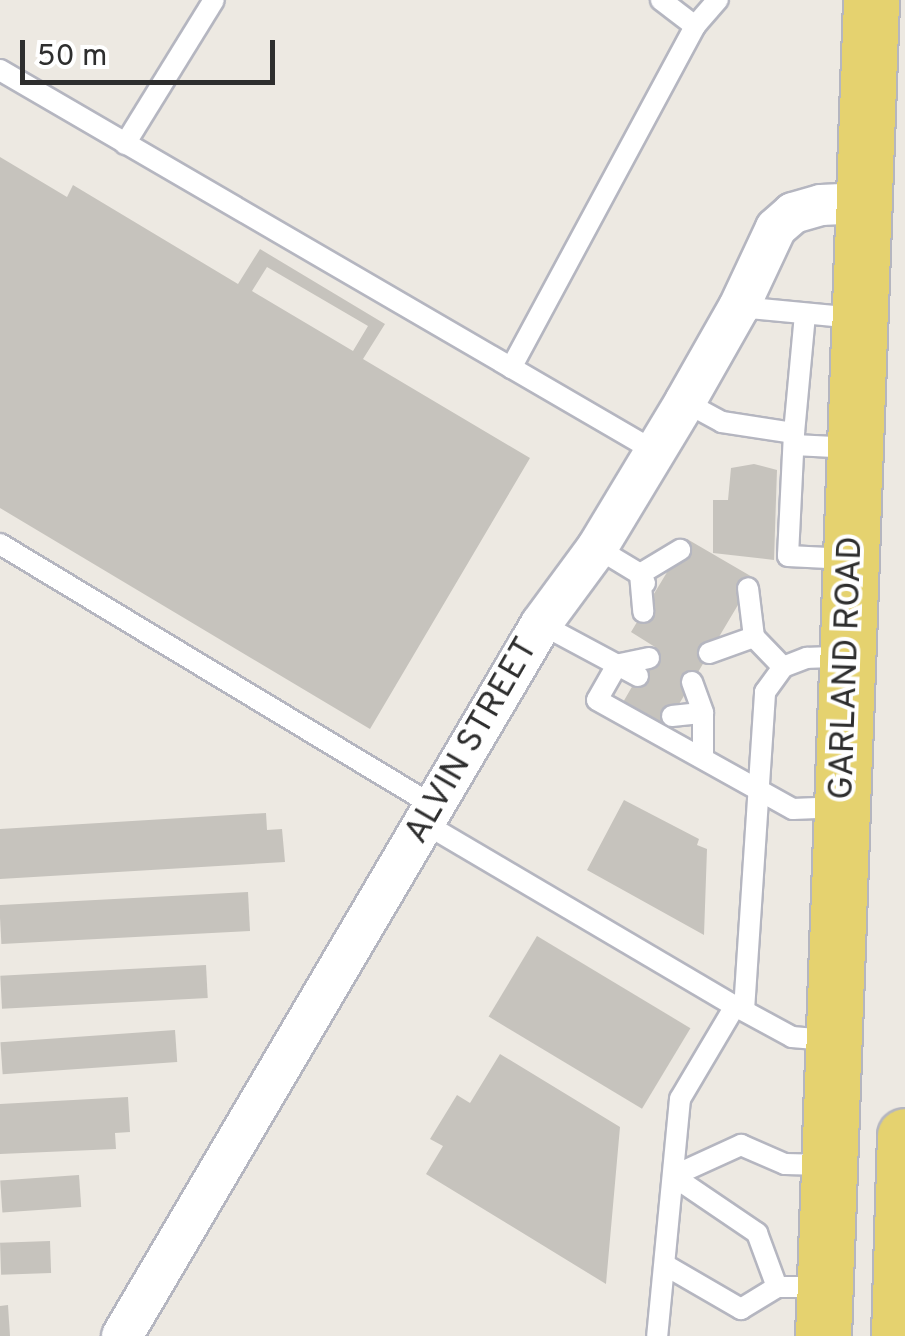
<!DOCTYPE html>
<html>
<head>
<meta charset="utf-8">
<style>
  body { margin:0 }
  #map { position:relative; width:905px; height:1336px; overflow:hidden; background:#ede9e2; font-family:Overpass,sans-serif }
  div>[style] { position:absolute }
  .building>* { inset:0; background:#c6c3bd; transform-origin:0 0 }
  .roads { filter:drop-shadow(2px 0 #b5b6c0) drop-shadow(-2px 0 #b5b6c0) drop-shadow(0 2px #b5b6c0) drop-shadow(0 -2px #b5b6c0) }
  .lane>* { height:20px; margin:-10px; padding:0 10px; transform-origin:10px; border-radius:10px; background:#fff }
  .street>* { height:40px; margin:-20px; padding:0 20px; transform-origin:20px; border-radius:20px; background:#fff }
  .primary>* { height:55px; margin:-27.5px; padding:0 27.5px; transform-origin:27.5px; border-radius:27.5px; background:#e5d26f }
  span { translate:-50% -50%; white-space:nowrap; text-align:center; line-height:1.15; -webkit-text-stroke:8px #fff; paint-order:stroke }
  .street-label { font-size:35px; color:#2e2e2e }
  .scale { position:absolute; left:20px; top:40px; width:255px; height:45px; box-sizing:border-box; border:5px solid #2e2e2e; border-top:0; padding-left:12px; font-size:30px; line-height:35px; white-space:nowrap; color:#2e2e2e; -webkit-text-stroke:8px #fff; paint-order:stroke }
</style>
</head>
<body>
<div id="map">
  <div class="building">
    <i style="clip-path:polygon(evenodd,0 157px,67px 197px,73px 185px,238px 284px,260px 249px,385px 324px,363px 359px,530px 458px,370px 729px,0 508px,0 157px,267px 267px,368px 326px,353px 351px,252px 291px,267px 267px)"></i>
    <i style="clip-path:polygon(754px 464px,777px 470px,774px 560px,713px 553px,713px 500px,728px 500px,731px 468px)"></i>
    <i style="clip-path:polygon(687px 539px,754px 578px,666px 726px,622px 704px,655px 647px,631px 632px)"></i>
    <i style="clip-path:polygon(624px 800px,699px 839px,697px 845px,707px 849px,704px 935px,587px 870px)"></i>
    <i style="clip-path:polygon(266px 813px,267px 830px,282px 829px,285px 862px,0 879px,0 829px)"></i>
    <i style="left:248px;top:892px;width:39px;height:249px;rotate:87deg"></i>
    <i style="left:537px;top:936px;width:179px;height:94px;rotate:31deg"></i>
    <i style="left:206px;top:965px;width:33px;height:206px;rotate:87deg"></i>
    <i style="left:175px;top:1030px;width:32px;height:175px;rotate:86deg"></i>
    <i style="clip-path:polygon(500px 1054px,620px 1127px,606px 1284px,426px 1174px,443px 1146px,430px 1139px,457px 1095px,470px 1103px)"></i>
    <i style="clip-path:polygon(128px 1097px,130px 1132px,115px 1133px,116px 1149px,0 1154px,0 1104px)"></i>
    <i style="left:79px;top:1175px;width:32px;height:79px;rotate:86deg"></i>
    <i style="left:50px;top:1241px;width:32px;height:50px;rotate:88deg"></i>
    <i style="clip-path:polygon(8px 1305px,10px 1336px,0 1336px,0 1306px)"></i>
  </div>
  <div class="roads">
    <div class="lane">
      <i style="left:695px;top:26px;width:35px;rotate:-49deg"></i>
      <i style="left:0;top:70px;width:759px;rotate:30.21deg"></i>
      <i style="left:125px;top:144px;width:169px;rotate:-58.3deg"></i>
      <i style="left:739px;top:307px;width:117px;rotate:5.4deg"></i>
      <i style="left:511px;top:368px;width:388px;rotate:-61.7deg"></i>
      <i style="left:695px;top:26px;width:43px;rotate:-142.6deg"></i>
      <i style="left:685px;top:402px;width:42px;rotate:28.4deg"></i>
      <i style="left:722px;top:422px;width:73px;rotate:8.7deg"></i>
      <i style="left:794px;top:433px;width:123px;rotate:92.8deg"></i>
      <i style="left:788px;top:556px;width:60px;rotate:2.9deg"></i>
      <i style="left:794px;top:433px;width:119px;rotate:-84.7deg"></i>
      <i style="left:794px;top:445px;width:60px;rotate:2.9deg"></i>
      <i style="left:0;top:544px;width:507px;rotate:31.12deg"></i>
      <i style="left:597px;top:548px;width:50px;rotate:31.2deg"></i>
      <i style="left:640px;top:574px;width:38px;rotate:85deg"></i>
      <i style="left:645px;top:583px;width:10px;rotate:-119deg"></i>
      <i style="left:640px;top:574px;width:47px;rotate:-31deg"></i>
      <i style="left:541px;top:624px;width:110px;rotate:28.2deg"></i>
      <i style="left:754px;top:637px;width:42px;rotate:46deg"></i>
      <i style="left:709px;top:653px;width:48px;rotate:-19.6deg"></i>
      <i style="left:754px;top:637px;width:49px;rotate:-97deg"></i>
      <i style="left:649px;top:658px;width:33px;rotate:168deg"></i>
      <i style="left:617px;top:665px;width:40px;rotate:119.7deg"></i>
      <i style="left:597px;top:700px;width:224px;rotate:29.1deg"></i>
      <i style="left:793px;top:809px;width:48px;rotate:-2.4deg"></i>
      <i style="left:692px;top:682px;width:33px;rotate:70deg"></i>
      <i style="left:703px;top:713px;width:45px;rotate:90deg"></i>
      <i style="left:672px;top:716px;width:31px;rotate:-6deg"></i>
      <i style="left:424px;top:823px;width:361px;rotate:30.5deg"></i>
      <i style="left:735px;top:1006px;width:108px;rotate:120.6deg"></i>
      <i style="left:680px;top:1099px;width:238px;rotate:95.5deg"></i>
      <i style="left:735px;top:1006px;width:65px;rotate:28.5deg"></i>
      <i style="left:792px;top:1037px;width:38px;rotate:5deg"></i>
      <i style="left:744px;top:1010px;width:319px;rotate:-86.2deg"></i>
      <i style="left:765px;top:692px;width:31px;rotate:-54deg"></i>
      <i style="left:783px;top:667px;width:26px;rotate:-21deg"></i>
      <i style="left:807px;top:658px;width:37px;rotate:-2deg"></i>
      <i style="left:673px;top:1176px;width:75px;rotate:-24.5deg"></i>
      <i style="left:741px;top:1145px;width:48px;rotate:23.4deg"></i>
      <i style="left:785px;top:1164px;width:40px;rotate:1.4deg"></i>
      <i style="left:673px;top:1176px;width:102px;rotate:34.2deg"></i>
      <i style="left:757px;top:1233px;width:58px;rotate:69.7deg"></i>
      <i style="left:665px;top:1265px;width:88px;rotate:30.1deg"></i>
      <i style="left:741px;top:1309px;width:42px;rotate:-31.4deg"></i>
      <i style="left:777px;top:1287px;width:43px"></i>
    </div>
    <div class="street">
      <i style="left:122px;top:1336px;width:826px;rotate:-59.52deg"></i>
      <i style="left:541px;top:624px;width:94px;rotate:-53.6deg"></i>
      <i style="left:597px;top:548px;width:170px;rotate:-58.9deg"></i>
      <i style="left:685px;top:402px;width:109px;rotate:-60.4deg"></i>
      <i style="left:739px;top:307px;width:87px;rotate:-64.9deg"></i>
      <i style="left:776px;top:228px;width:23px;rotate:-41deg"></i>
      <i style="left:793px;top:213px;width:29px;rotate:-16deg"></i>
      <i style="left:821px;top:205px;width:42px;rotate:-2.7deg"></i>
    </div>
    <div class="primary">
      <i style="left:823px;top:1336px;width:1337px;rotate:-87.94deg"></i>
      <i style="left:899px;top:1336px;width:200px;rotate:-88.3deg"></i>
    </div>
  </div>
  <div class="street-label">
    <span style="left:847px;top:668px;rotate:-88deg">GARLAND ROAD</span>
    <span style="left:472px;top:741px;rotate:-60deg">ALVIN STREET</span>
  </div>
  <div class="scale">50 m</div>
</div>
</body>
</html>
